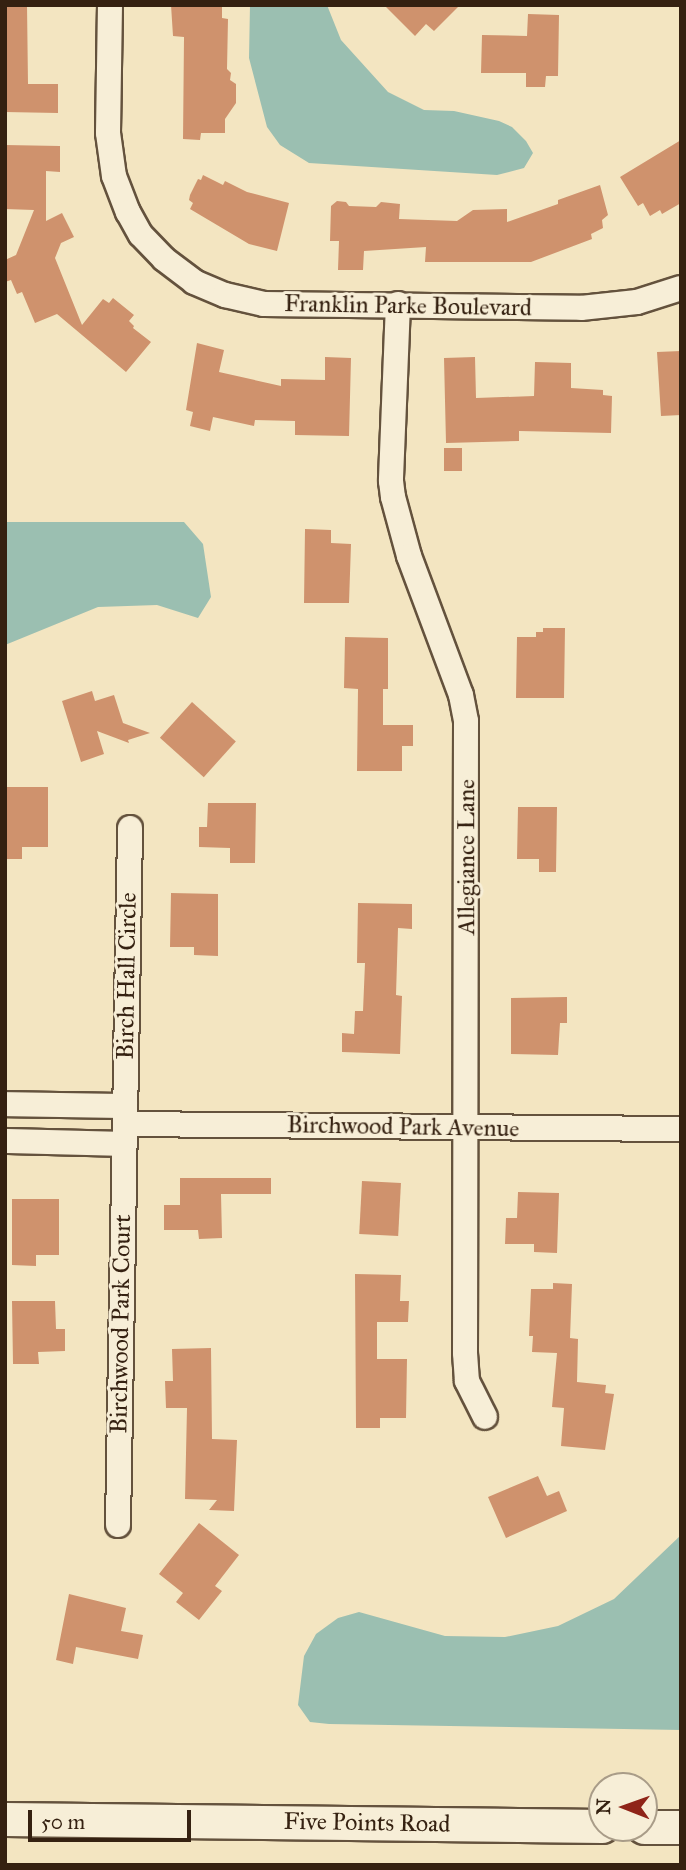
<!DOCTYPE html>
<html>
<head>
<meta charset="utf-8">
<style>
  body { margin:0 }
  #map { position:relative; width:686px; height:1870px; overflow:hidden; background:#f3e5c1; font-family:"IM FELL Great Primer",serif }
  div>[style] { position:absolute }
  .water>* { inset:0; background:#9bbfb1 }
  .building>* { inset:0; background:#cf926d; transform-origin:0 0 }
  .roads { filter:drop-shadow(2px 0 #64523d) drop-shadow(-2px 0 #64523d) drop-shadow(0 2px #64523d) drop-shadow(0 -2px #64523d) }
  .street>* { height:24px; margin:-12px; padding:0 12px; transform-origin:12px; border-radius:12px; background:#f7eed7 }
  .secondary>* { height:33px; margin:-16.5px; padding:0 16.5px; transform-origin:16.5px; border-radius:16.5px; background:#f7eed7 }
  span { translate:-50% -50%; white-space:nowrap; text-align:center; line-height:1.15; -webkit-text-stroke:6px #f7eed7; paint-order:stroke }
  .street-label { font-size:24px; color:#352111 }
  .frame { position:absolute; inset:0; border:7px solid #352111; pointer-events:none }
  .north { position:absolute; left:588px; top:1772px; width:70px; height:70px; box-sizing:border-box; background:#f7eed7; border:2px solid #a99c88; border-radius:50%; rotate:271deg; font-size:19px; font-weight:700; line-height:28px; text-align:center; color:#352111 }
  .north::after { content:''; display:block; margin:auto; width:24px; height:32px; background:#8f2418; clip-path:polygon(50% 0,100% 100%,50% 72%,0 100%) }
  .scale { position:absolute; left:28px; top:1810px; width:163px; height:32px; box-sizing:border-box; border:4px solid #352111; border-top:0; padding-left:9px; font-size:21px; line-height:24px; white-space:nowrap; color:#352111; -webkit-text-stroke:5px #f7eed7; paint-order:stroke }
</style>
</head>
<body>
<div id="map">
  <div class="water">
    <i style="clip-path:polygon(250px 5px,327px 5px,341px 40px,388px 92px,424px 110px,454px 111px,499px 121px,512px 127px,526px 141px,533px 153px,524px 168px,497px 175px,309px 163px,280px 145px,267px 127px,249px 58px)"></i>
    <i style="clip-path:polygon(5px 522px,184px 522px,203px 544px,211px 597px,198px 618px,157px 605px,98px 607px,5px 645px)"></i>
    <i style="clip-path:polygon(681px 1535px,681px 1730px,329px 1724px,310px 1722px,298px 1705px,304px 1656px,316px 1634px,338px 1618px,359px 1612px,445px 1636px,505px 1637px,558px 1626px,614px 1599px)"></i>
  </div>
  <div class="building">
    <i style="clip-path:polygon(5px 5px,27px 5px,28px 84px,58px 84px,58px 113px,5px 112px)"></i>
    <i style="clip-path:polygon(171px 5px,222px 5px,222px 18px,228px 19px,227px 69px,231px 73px,230px 80px,236px 84px,236px 103px,225px 119px,225px 133px,201px 133px,200px 140px,183px 139px,184px 37px,173px 36px)"></i>
    <i style="clip-path:polygon(384px 5px,460px 5px,434px 31px,426px 24px,415px 36px)"></i>
    <i style="clip-path:polygon(528px 14px,559px 15px,558px 76px,546px 76px,545px 87px,526px 87px,526px 73px,481px 73px,482px 35px,527px 36px)"></i>
    <i style="clip-path:polygon(681px 140px,681px 203px,662px 214px,660px 210px,650px 216px,643px 203px,638px 206px,620px 177px)"></i>
    <i style="clip-path:polygon(5px 145px,60px 146px,60px 172px,46px 171px,46px 221px,62px 213px,74px 237px,61px 243px,55px 258px,82px 325px,103px 299px,109px 303px,113px 298px,134px 315px,129px 321px,134px 326px,133px 328px,151px 342px,126px 372px,57px 314px,35px 323px,22px 292px,17px 294px,11px 280px,5px 282px,5px 260px,16px 255px,34px 210px,5px 209px)"></i>
    <i style="clip-path:polygon(203px 175px,223px 185px,225px 181px,247px 192px,289px 203px,277px 251px,249px 244px,190px 209px,193px 203px,189px 200px,190px 195px,198px 179px,201px 180px)"></i>
    <i style="clip-path:polygon(600px 185px,608px 215px,602px 220px,603px 228px,591px 234px,592px 239px,531px 262px,425px 262px,426px 247px,364px 251px,363px 270px,338px 270px,339px 241px,330px 241px,331px 206px,337px 201px,346px 202px,349px 206px,376px 207px,381px 202px,400px 204px,399px 219px,457px 221px,473px 210px,507px 209px,507px 222px,558px 204px,558px 200px)"></i>
    <i style="clip-path:polygon(197px 343px,224px 350px,219px 372px,281px 386px,281px 379px,325px 380px,325px 357px,351px 358px,349px 436px,295px 435px,295px 421px,255px 420px,254px 426px,213px 417px,210px 431px,190px 426px,193px 412px,186px 410px)"></i>
    <i style="clip-path:polygon(681px 351px,681px 415px,661px 416px,657px 352px)"></i>
    <i style="clip-path:polygon(475px 357px,476px 398px,534px 396px,535px 362px,571px 363px,571px 388px,603px 390px,603px 395px,612px 396px,611px 433px,519px 431px,519px 441px,446px 443px,444px 358px)"></i>
    <i style="left:444px;top:448px;width:18px;height:23px"></i>
    <i style="clip-path:polygon(305px 529px,331px 530px,331px 543px,351px 544px,349px 603px,304px 603px)"></i>
    <i style="clip-path:polygon(543px 628px,565px 628px,564px 698px,516px 698px,517px 637px,536px 637px,536px 632px,543px 632px)"></i>
    <i style="clip-path:polygon(345px 637px,388px 638px,388px 689px,383px 689px,383px 725px,413px 725px,413px 746px,402px 746px,402px 771px,357px 771px,358px 689px,344px 688px)"></i>
    <i style="clip-path:polygon(92px 691px,95px 701px,114px 695px,123px 723px,150px 733px,128px 740px,129px 743px,97px 731px,104px 754px,81px 762px,62px 701px)"></i>
    <i style="left:192px;top:702px;width:59px;height:48px;rotate:42deg"></i>
    <i style="clip-path:polygon(5px 787px,48px 787px,48px 847px,22px 847px,22px 859px,5px 859px)"></i>
    <i style="clip-path:polygon(208px 803px,256px 803px,255px 863px,230px 863px,230px 848px,199px 847px,199px 827px,207px 827px)"></i>
    <i style="clip-path:polygon(518px 807px,557px 807px,556px 872px,539px 872px,539px 859px,517px 859px)"></i>
    <i style="clip-path:polygon(171px 893px,218px 894px,218px 956px,194px 955px,194px 947px,170px 947px)"></i>
    <i style="clip-path:polygon(358px 903px,412px 904px,412px 929px,398px 928px,396px 995px,402px 996px,400px 1054px,342px 1052px,342px 1033px,354px 1034px,355px 1011px,363px 1011px,365px 963px,357px 963px)"></i>
    <i style="clip-path:polygon(567px 997px,567px 1023px,560px 1023px,558px 1055px,511px 1054px,511px 998px)"></i>
    <i style="clip-path:polygon(180px 1178px,271px 1178px,271px 1194px,221px 1194px,222px 1238px,199px 1239px,198px 1230px,164px 1230px,164px 1205px,180px 1205px)"></i>
    <i style="left:362px;top:1181px;width:39px;height:53px;rotate:3deg"></i>
    <i style="clip-path:polygon(518px 1192px,559px 1193px,557px 1253px,534px 1252px,534px 1244px,505px 1244px,506px 1218px,517px 1218px)"></i>
    <i style="clip-path:polygon(12px 1199px,59px 1199px,59px 1255px,36px 1255px,36px 1266px,12px 1265px)"></i>
    <i style="clip-path:polygon(355px 1274px,401px 1275px,400px 1301px,409px 1301px,408px 1322px,377px 1322px,377px 1359px,407px 1359px,406px 1418px,380px 1418px,380px 1428px,356px 1428px)"></i>
    <i style="clip-path:polygon(553px 1283px,572px 1284px,570px 1338px,578px 1339px,577px 1382px,606px 1385px,605px 1393px,614px 1394px,605px 1450px,561px 1446px,564px 1408px,552px 1407px,557px 1353px,532px 1352px,533px 1336px,529px 1336px,531px 1289px,553px 1289px)"></i>
    <i style="clip-path:polygon(12px 1301px,55px 1301px,56px 1329px,65px 1329px,65px 1351px,38px 1352px,39px 1364px,13px 1364px)"></i>
    <i style="clip-path:polygon(211px 1348px,212px 1439px,237px 1440px,234px 1511px,209px 1510px,217px 1500px,185px 1499px,187px 1408px,166px 1408px,165px 1381px,173px 1381px,172px 1349px)"></i>
    <i style="clip-path:polygon(538px 1476px,547px 1496px,559px 1491px,567px 1511px,506px 1538px,488px 1497px)"></i>
    <i style="clip-path:polygon(199px 1523px,239px 1555px,215px 1586px,222px 1591px,199px 1620px,176px 1602px,183px 1593px,159px 1574px)"></i>
    <i style="clip-path:polygon(69px 1594px,126px 1608px,121px 1631px,143px 1635px,138px 1659px,76px 1647px,73px 1664px,56px 1660px)"></i>
  </div>
  <div class="roads">
    <div class="street">
      <i style="left:110px;top:5px;width:128px;rotate:90.9deg"></i>
      <i style="left:108px;top:133px;width:43px;rotate:82.1deg"></i>
      <i style="left:114px;top:176px;width:39px;rotate:69deg"></i>
      <i style="left:128px;top:212px;width:26px;rotate:61deg"></i>
      <i style="left:141px;top:235px;width:33px;rotate:46deg"></i>
      <i style="left:164px;top:259px;width:38px;rotate:37deg"></i>
      <i style="left:194px;top:282px;width:34px;rotate:23deg"></i>
      <i style="left:225px;top:295px;width:40px;rotate:13deg"></i>
      <i style="left:264px;top:304px;width:317px;rotate:0.7deg"></i>
      <i style="left:581px;top:308px;width:56px;rotate:-6.1deg"></i>
      <i style="left:637px;top:302px;width:46px;rotate:-17.7deg"></i>
      <i style="left:398px;top:304px;width:177px;rotate:92.3deg"></i>
      <i style="left:391px;top:481px;width:16px;rotate:83deg"></i>
      <i style="left:393px;top:497px;width:61px;rotate:74.8deg"></i>
      <i style="left:409px;top:556px;width:148px;rotate:69.5deg"></i>
      <i style="left:461px;top:695px;width:26px;rotate:79deg"></i>
      <i style="left:466px;top:721px;width:632px;rotate:90.09deg"></i>
      <i style="left:465px;top:1353px;width:28px;rotate:86deg"></i>
      <i style="left:467px;top:1381px;width:40px;rotate:63.4deg"></i>
      <i style="left:5px;top:1104px;width:120px;rotate:1deg"></i>
      <i style="left:125px;top:1124px;width:556px;rotate:0.52deg"></i>
      <i style="left:5px;top:1141px;width:119px;rotate:1.4deg"></i>
      <i style="left:118px;top:1525px;width:697px;rotate:-89.01deg"></i>
    </div>
    <div class="secondary">
      <i style="left:5px;top:1819px;width:597px;rotate:0.67deg"></i>
      <i style="left:644px;top:1827px;width:37px"></i>
    </div>
  </div>
  <div class="street-label">
    <span style="left:408px;top:306px;rotate:1deg">Franklin Parke Boulevard</span>
    <span style="left:467px;top:857px;rotate:-90deg">Allegiance Lane</span>
    <span style="left:127px;top:976px;rotate:-89deg">Birch Hall Circle</span>
    <span style="left:403px;top:1127px;rotate:1deg">Birchwood Park Avenue</span>
    <span style="left:121px;top:1324px;rotate:-89deg">Birchwood Park Court</span>
    <span style="left:367px;top:1823px;rotate:1deg">Five Points Road</span>
  </div>
  <div class="frame"></div>
  <div class="north">N</div>
  <div class="scale">50 m</div>
</div>
</body>
</html>
